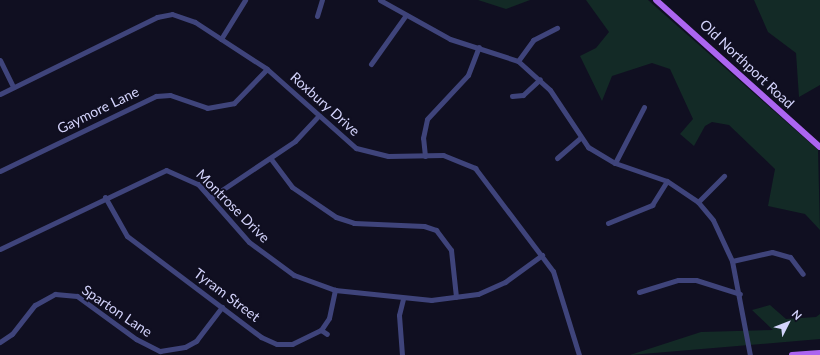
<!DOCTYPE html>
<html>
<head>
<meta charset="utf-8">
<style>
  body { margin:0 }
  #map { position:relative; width:820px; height:355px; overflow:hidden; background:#100f21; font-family:Lato,sans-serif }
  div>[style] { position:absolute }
  .green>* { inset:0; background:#132a26 }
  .minor>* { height:5px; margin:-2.5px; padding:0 2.5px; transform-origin:2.5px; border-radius:2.5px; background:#3f447b }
  .major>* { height:6px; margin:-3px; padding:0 3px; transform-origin:3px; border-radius:3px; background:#ac65f0 }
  span { translate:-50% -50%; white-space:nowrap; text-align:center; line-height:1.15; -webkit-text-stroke:4px #100f21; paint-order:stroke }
  .street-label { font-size:14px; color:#d3d3fb }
  .north { position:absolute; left:768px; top:303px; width:40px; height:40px; -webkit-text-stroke:3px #100f21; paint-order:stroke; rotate:48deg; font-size:11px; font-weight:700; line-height:16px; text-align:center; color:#d3d3fb }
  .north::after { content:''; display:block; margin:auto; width:14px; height:18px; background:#d3d3fb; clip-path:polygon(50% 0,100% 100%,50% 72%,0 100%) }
</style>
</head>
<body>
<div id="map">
  <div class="green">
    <i style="clip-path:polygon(478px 0,530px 0,506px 9px)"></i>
    <i style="clip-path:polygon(586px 0,648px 0,818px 150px,820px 230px,805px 214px,768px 206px,775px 169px,729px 125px,712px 122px,705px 126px,694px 146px,680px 134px,693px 119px,670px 69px,652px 63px,612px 76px,602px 101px,580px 56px,596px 48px,609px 32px)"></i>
    <i style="clip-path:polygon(754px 0,820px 0,820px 85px,799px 97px,796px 53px,768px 32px)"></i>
    <i style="clip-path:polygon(770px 305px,786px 319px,816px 317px,820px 314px,820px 339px,630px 355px,701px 332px,773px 330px,752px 310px)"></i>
  </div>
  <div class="minor">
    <i style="left:380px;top:0;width:80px;rotate:29.1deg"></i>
    <i style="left:450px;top:39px;width:71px;rotate:17.9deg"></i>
    <i style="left:518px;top:61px;width:43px;rotate:42.2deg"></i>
    <i style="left:550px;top:90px;width:69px;rotate:56.3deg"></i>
    <i style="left:588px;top:147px;width:31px;rotate:31deg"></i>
    <i style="left:615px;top:163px;width:55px;rotate:19.1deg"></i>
    <i style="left:667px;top:181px;width:37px;rotate:34deg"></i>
    <i style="left:698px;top:202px;width:23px;rotate:50deg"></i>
    <i style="left:713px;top:220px;width:45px;rotate:65.1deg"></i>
    <i style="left:732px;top:261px;width:96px;rotate:79.2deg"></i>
    <i style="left:317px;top:16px;width:17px;rotate:-73deg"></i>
    <i style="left:221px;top:39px;width:46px;rotate:-58.4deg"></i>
    <i style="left:0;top:60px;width:30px;rotate:64deg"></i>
    <i style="left:518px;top:61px;width:26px;rotate:-54deg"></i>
    <i style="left:533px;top:40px;width:27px;rotate:-27deg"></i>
    <i style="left:371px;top:64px;width:60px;rotate:-54.5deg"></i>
    <i style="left:0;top:94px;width:175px;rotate:-26.1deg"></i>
    <i style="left:157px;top:17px;width:15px;rotate:-11deg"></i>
    <i style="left:172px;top:14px;width:24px;rotate:19deg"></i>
    <i style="left:195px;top:22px;width:86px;rotate:33.1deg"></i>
    <i style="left:267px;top:69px;width:119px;rotate:41.6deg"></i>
    <i style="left:356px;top:148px;width:33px;rotate:14deg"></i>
    <i style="left:388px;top:156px;width:55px;rotate:-1deg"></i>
    <i style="left:443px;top:155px;width:35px;rotate:22deg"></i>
    <i style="left:475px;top:168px;width:129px;rotate:52.9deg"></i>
    <i style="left:553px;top:271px;width:88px;rotate:72.8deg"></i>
    <i style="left:512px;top:96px;width:11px;rotate:-5deg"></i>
    <i style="left:523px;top:95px;width:23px;rotate:-43deg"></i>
    <i style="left:425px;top:156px;width:18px;rotate:-96deg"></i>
    <i style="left:423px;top:138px;width:19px;rotate:-78deg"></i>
    <i style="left:427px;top:119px;width:60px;rotate:-47deg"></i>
    <i style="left:468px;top:75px;width:30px;rotate:-69deg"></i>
    <i style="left:557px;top:158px;width:30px;rotate:-41deg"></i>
    <i style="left:271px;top:159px;width:35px;rotate:53deg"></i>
    <i style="left:292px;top:187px;width:53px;rotate:34.3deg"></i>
    <i style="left:336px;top:217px;width:19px;rotate:18deg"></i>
    <i style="left:354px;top:223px;width:70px;rotate:2.5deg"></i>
    <i style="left:424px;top:226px;width:13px;rotate:18deg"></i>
    <i style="left:436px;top:230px;width:25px;rotate:53deg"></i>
    <i style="left:451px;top:250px;width:47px;rotate:83.9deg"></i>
    <i style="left:615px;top:163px;width:63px;rotate:-62.6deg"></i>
    <i style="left:0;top:171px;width:173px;rotate:-25.7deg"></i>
    <i style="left:156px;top:96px;width:14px;rotate:-4deg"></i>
    <i style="left:170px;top:95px;width:39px;rotate:19deg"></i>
    <i style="left:207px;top:108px;width:27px;rotate:-10deg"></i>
    <i style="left:234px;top:103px;width:47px;rotate:-45.9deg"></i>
    <i style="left:105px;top:197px;width:45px;rotate:60.6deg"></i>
    <i style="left:127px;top:236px;width:168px;rotate:37deg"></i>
    <i style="left:261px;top:337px;width:17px;rotate:24deg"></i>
    <i style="left:277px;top:344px;width:15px"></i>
    <i style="left:292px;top:344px;width:32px;rotate:-26deg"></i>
    <i style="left:321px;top:330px;width:14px;rotate:-56deg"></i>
    <i style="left:329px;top:318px;width:29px;rotate:-78deg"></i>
    <i style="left:210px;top:198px;width:102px;rotate:-33.8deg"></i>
    <i style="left:295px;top:141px;width:35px;rotate:-47deg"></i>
    <i style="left:698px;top:202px;width:37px;rotate:-45deg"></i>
    <i style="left:608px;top:223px;width:48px;rotate:-22.2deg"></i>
    <i style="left:652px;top:205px;width:28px;rotate:-58deg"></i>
    <i style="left:0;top:249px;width:184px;rotate:-25.4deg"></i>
    <i style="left:166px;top:170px;width:35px;rotate:24deg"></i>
    <i style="left:198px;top:184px;width:77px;rotate:48.7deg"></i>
    <i style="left:249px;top:242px;width:56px;rotate:36.3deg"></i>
    <i style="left:294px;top:275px;width:44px;rotate:20.1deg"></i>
    <i style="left:335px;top:290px;width:97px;rotate:5.9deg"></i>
    <i style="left:431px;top:300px;width:47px;rotate:-7.3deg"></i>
    <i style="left:478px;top:294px;width:30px;rotate:-24deg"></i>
    <i style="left:505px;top:282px;width:46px;rotate:-36.1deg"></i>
    <i style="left:732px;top:261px;width:41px;rotate:-12.7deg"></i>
    <i style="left:772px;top:252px;width:19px;rotate:16deg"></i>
    <i style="left:790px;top:257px;width:21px;rotate:53deg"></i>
    <i style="left:639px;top:292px;width:41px;rotate:-17.1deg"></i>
    <i style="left:678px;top:280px;width:18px"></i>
    <i style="left:696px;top:280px;width:46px;rotate:17.7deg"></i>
    <i style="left:321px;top:330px;width:7px;rotate:34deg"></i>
    <i style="left:0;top:342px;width:14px;rotate:-34deg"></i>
    <i style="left:12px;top:334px;width:37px;rotate:-52deg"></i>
    <i style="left:35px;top:305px;width:23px;rotate:-29deg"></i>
    <i style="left:55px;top:294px;width:22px;rotate:5deg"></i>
    <i style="left:77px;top:296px;width:73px;rotate:36.1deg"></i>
    <i style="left:136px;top:339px;width:27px;rotate:27deg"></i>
    <i style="left:160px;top:351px;width:25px;rotate:-9deg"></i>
    <i style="left:185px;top:347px;width:13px;rotate:-29deg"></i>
    <i style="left:196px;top:341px;width:43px;rotate:-52.6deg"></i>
    <i style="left:402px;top:355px;width:40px;rotate:-94.3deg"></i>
    <i style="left:399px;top:315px;width:16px;rotate:-76deg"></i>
  </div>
  <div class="major">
    <i style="left:656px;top:0;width:220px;rotate:41.9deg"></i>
    <i style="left:792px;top:355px;width:28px;rotate:-4deg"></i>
  </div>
  <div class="street-label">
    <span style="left:747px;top:64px;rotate:43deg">Old Northport Road</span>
    <span style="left:325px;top:104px;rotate:42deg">Roxbury Drive</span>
    <span style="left:98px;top:110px;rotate:-26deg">Gaymore Lane</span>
    <span style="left:233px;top:206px;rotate:45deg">Montrose Drive</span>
    <span style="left:227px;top:295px;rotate:37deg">Tyram Street</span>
    <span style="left:117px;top:311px;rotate:34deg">Sparton Lane</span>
  </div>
  <div class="north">N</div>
</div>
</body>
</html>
